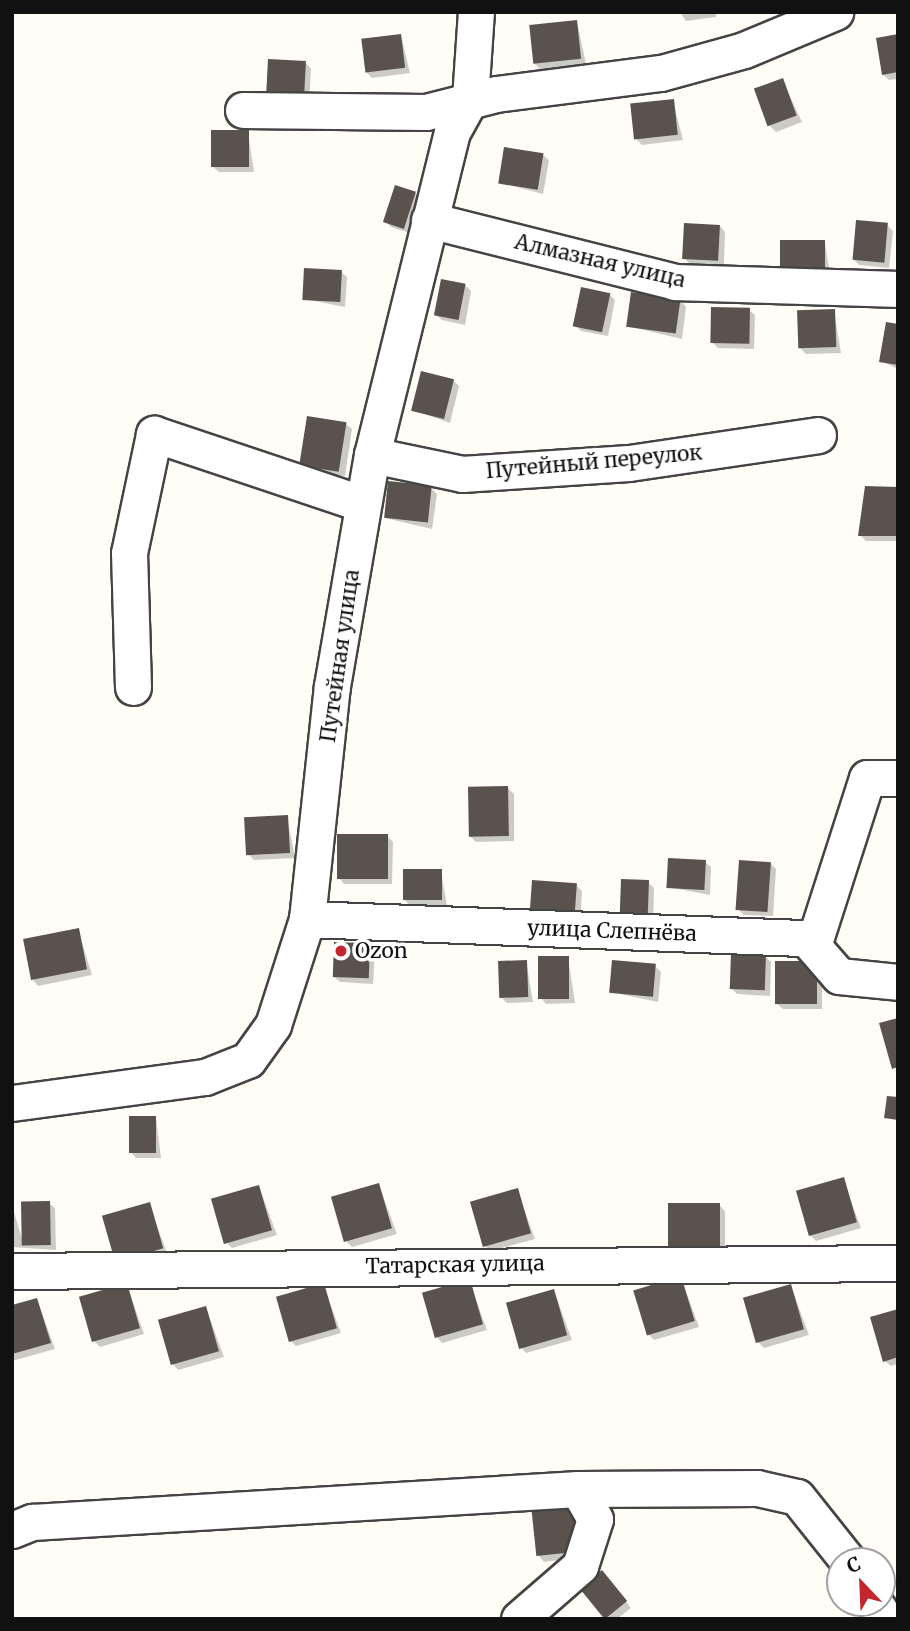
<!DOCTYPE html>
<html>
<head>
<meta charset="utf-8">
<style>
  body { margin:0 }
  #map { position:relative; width:910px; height:1631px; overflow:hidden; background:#fffdf5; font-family:Merriweather,serif }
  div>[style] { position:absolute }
  .shadow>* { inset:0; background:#0003 }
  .building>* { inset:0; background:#5a524d; transform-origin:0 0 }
  .roads { filter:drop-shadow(2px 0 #444) drop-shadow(-2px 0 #444) drop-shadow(0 2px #444) drop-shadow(0 -2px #444) }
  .minor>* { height:35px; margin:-17.5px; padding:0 17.5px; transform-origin:17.5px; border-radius:17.5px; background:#fff }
  .dots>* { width:19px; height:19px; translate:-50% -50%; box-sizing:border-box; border:4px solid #fff; border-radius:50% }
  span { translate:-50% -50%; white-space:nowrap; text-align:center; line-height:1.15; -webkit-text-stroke:7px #fff; paint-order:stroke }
  .street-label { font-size:21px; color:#111 }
  .poi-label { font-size:21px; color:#111 }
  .left { translate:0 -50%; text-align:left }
  .frame { position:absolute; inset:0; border:14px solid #111; pointer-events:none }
  .north { position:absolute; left:826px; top:1547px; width:70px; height:70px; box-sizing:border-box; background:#fff; border:2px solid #a0a0a0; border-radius:50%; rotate:337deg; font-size:19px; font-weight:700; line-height:28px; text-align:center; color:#111 }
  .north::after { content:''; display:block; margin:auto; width:24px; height:32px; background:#c4262e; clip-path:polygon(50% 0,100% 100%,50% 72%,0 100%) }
</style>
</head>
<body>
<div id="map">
  <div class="shadow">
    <i style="clip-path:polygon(680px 12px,716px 12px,716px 17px,686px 21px)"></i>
    <i style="clip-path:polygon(577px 22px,586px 64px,540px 69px,534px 63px)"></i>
    <i style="clip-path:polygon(401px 35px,410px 73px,372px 78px,366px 72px)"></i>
    <i style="clip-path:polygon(898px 36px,898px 79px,889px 80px,883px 74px)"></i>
    <i style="clip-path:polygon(306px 63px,311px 69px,309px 103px,274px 101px)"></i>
    <i style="clip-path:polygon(782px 80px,802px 122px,776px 132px,770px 126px)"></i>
    <i style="clip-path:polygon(673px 101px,683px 140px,642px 145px,636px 139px)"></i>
    <i style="clip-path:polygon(248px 132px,254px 172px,219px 172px,213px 167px)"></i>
    <i style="clip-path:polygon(543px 155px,549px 160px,543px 194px,501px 183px)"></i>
    <i style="clip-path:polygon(415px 193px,421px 199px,410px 233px,391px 227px,385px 221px)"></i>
    <i style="clip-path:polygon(887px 225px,893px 231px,889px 268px,859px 265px,854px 260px)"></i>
    <i style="clip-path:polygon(720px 226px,725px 232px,724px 265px,690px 264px,684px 258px)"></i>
    <i style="clip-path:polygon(825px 242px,830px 276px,782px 270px)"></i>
    <i style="clip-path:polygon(341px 272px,347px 277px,345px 307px,304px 299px)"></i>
    <i style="clip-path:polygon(465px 285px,471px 291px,465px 325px,442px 320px,436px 315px)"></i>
    <i style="clip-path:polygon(609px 294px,615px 300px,608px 336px,581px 331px,575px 325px)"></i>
    <i style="clip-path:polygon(681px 301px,686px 307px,682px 339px,627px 326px)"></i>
    <i style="clip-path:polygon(749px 310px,755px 315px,754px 349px,718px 348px,712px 342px)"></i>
    <i style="clip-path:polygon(834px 311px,841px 353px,806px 354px,800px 348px)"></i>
    <i style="clip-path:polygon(898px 326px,898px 369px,881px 361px)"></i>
    <i style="clip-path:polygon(453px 380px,459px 386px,450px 423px,413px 410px)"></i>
    <i style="clip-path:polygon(346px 424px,352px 429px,345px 476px,307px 470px,301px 464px)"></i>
    <i style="clip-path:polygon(431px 488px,437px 494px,432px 529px,385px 518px)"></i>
    <i style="clip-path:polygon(898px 489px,898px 541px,866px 541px,860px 535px)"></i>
    <i style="clip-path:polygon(508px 788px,514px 794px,514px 841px,476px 842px,470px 836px)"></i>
    <i style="clip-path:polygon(287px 817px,295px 858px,254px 860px,248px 854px)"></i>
    <i style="clip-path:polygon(387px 836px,393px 842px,392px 884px,344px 884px,339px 878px)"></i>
    <i style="clip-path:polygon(705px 862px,711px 867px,710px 895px,668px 887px)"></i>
    <i style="clip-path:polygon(770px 863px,776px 869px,773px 916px,744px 915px,738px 909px)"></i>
    <i style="clip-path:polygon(441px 871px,447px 906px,410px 906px,405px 900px)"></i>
    <i style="clip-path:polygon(648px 882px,654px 888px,653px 923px,627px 922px)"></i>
    <i style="clip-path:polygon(576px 885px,582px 891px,580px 923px,537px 921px)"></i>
    <i style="clip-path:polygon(78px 930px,92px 975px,38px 986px,33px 980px)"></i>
    <i style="clip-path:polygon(369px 945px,375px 951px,373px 984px,340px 982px,334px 977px)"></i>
    <i style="clip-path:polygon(765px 956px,771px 962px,770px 996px,737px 994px,732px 989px)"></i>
    <i style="clip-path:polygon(568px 957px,575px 1003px,546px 1004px,541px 998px)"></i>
    <i style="clip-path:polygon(526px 961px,533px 1002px,507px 1003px,501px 997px)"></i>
    <i style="clip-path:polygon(655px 966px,661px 972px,658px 1002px,610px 992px)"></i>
    <i style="clip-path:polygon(822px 969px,822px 1009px,783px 1009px,777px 1004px)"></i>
    <i style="clip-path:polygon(156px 1118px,161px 1158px,136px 1158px,131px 1152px)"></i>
    <i style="clip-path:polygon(843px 1179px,861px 1228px,816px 1241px,810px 1235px)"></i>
    <i style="clip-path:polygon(379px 1185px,397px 1234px,352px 1247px,346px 1241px)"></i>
    <i style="clip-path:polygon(259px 1187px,277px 1235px,232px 1248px,226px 1242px)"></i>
    <i style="clip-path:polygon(517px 1190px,535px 1239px,491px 1251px,485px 1246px)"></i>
    <i style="clip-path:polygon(49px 1203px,55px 1208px,56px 1250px,12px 1247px,12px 1205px,22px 1239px)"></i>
    <i style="clip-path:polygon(149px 1204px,167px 1253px,122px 1266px)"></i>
    <i style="clip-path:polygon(719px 1205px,725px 1211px,725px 1251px,676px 1251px,670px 1245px)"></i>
    <i style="clip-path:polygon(681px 1278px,699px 1327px,654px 1340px,648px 1334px)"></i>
    <i style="clip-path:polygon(469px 1281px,487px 1330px,442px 1343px,437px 1337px)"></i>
    <i style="clip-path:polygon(323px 1284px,341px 1333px,296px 1346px,291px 1341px)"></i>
    <i style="clip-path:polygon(127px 1285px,144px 1334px,100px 1347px,94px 1341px)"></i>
    <i style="clip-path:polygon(791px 1286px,809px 1335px,764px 1348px,758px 1342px)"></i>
    <i style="clip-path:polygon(554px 1291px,572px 1340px,526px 1353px,521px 1347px)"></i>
    <i style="clip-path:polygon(37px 1300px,55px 1349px,12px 1361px,12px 1307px)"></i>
    <i style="clip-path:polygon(206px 1308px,224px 1357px,178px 1370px,173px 1364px)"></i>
    <i style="clip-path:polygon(898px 1311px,898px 1364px,891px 1366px,885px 1361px)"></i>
    <i style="clip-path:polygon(577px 1511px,582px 1557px,544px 1562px,539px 1556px)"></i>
    <i style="clip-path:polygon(608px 1578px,631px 1608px,617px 1619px,605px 1619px,581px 1588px)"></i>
  </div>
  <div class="building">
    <i style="left:577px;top:20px;width:39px;height:48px;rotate:84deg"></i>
    <i style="left:401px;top:34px;width:34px;height:40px;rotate:83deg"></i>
    <i style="clip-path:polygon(898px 34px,898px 72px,882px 75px,876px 38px)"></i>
    <i style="left:268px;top:59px;width:38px;height:37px;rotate:3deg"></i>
    <i style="left:783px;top:78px;width:40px;height:31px;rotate:70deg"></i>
    <i style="left:674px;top:99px;width:36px;height:44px;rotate:84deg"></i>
    <i style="left:249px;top:130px;width:37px;height:38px;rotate:90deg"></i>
    <i style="left:504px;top:147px;width:40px;height:37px;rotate:9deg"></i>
    <i style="left:395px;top:185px;width:22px;height:39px;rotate:18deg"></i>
    <i style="left:856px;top:220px;width:32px;height:40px;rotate:5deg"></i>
    <i style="left:684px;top:223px;width:36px;height:36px;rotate:3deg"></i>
    <i style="left:780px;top:240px;width:45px;height:31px"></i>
    <i style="left:304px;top:268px;width:38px;height:32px;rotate:3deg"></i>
    <i style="left:441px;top:279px;width:25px;height:37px;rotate:11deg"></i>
    <i style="left:581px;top:287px;width:30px;height:40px;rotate:12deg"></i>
    <i style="left:631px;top:292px;width:50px;height:35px;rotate:8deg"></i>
    <i style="left:711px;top:307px;width:39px;height:36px;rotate:1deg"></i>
    <i style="left:835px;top:309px;width:38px;height:38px;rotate:88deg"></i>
    <i style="clip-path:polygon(886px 322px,898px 324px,898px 365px,879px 362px)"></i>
    <i style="left:421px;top:371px;width:34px;height:41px;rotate:14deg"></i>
    <i style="left:307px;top:416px;width:40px;height:50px;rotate:9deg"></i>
    <i style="left:388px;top:481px;width:44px;height:37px;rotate:6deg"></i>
    <i style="clip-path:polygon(865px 486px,898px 487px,898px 536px,858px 536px)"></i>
    <i style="left:508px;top:786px;width:50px;height:40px;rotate:89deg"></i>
    <i style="left:288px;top:815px;width:38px;height:44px;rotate:87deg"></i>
    <i style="left:337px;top:834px;width:51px;height:45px"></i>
    <i style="left:668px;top:858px;width:38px;height:30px;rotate:3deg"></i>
    <i style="left:739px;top:860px;width:32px;height:50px;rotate:4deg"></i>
    <i style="left:403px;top:869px;width:39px;height:31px"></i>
    <i style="left:621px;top:879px;width:28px;height:38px;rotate:2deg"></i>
    <i style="left:532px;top:880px;width:45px;height:36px;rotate:4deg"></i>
    <i style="left:79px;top:928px;width:42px;height:57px;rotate:79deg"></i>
    <i style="left:334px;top:942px;width:36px;height:35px;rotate:2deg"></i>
    <i style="left:731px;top:953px;width:35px;height:36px;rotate:2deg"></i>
    <i style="left:538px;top:956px;width:31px;height:43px"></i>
    <i style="left:527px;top:960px;width:37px;height:29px;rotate:88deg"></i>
    <i style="left:612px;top:960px;width:44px;height:33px;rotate:5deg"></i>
    <i style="left:817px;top:961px;width:43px;height:42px;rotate:90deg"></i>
    <i style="clip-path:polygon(898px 1018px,898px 1067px,892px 1069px,879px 1023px)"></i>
    <i style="clip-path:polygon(887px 1096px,898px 1097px,898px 1120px,884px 1118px)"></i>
    <i style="left:156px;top:1116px;width:37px;height:27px;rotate:90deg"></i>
    <i style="left:844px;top:1177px;width:47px;height:50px;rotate:74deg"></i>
    <i style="left:379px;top:1183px;width:47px;height:50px;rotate:74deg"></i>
    <i style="left:259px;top:1185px;width:47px;height:50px;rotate:74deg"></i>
    <i style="left:518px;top:1188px;width:47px;height:50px;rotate:74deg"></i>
    <i style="left:50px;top:1201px;width:44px;height:29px;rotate:89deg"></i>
    <i style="left:150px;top:1202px;width:48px;height:50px;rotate:74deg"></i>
    <i style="left:668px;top:1203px;width:52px;height:43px"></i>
    <i style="left:681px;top:1276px;width:47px;height:50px;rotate:73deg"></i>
    <i style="left:470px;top:1279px;width:47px;height:50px;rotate:74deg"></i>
    <i style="left:127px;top:1283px;width:47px;height:50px;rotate:74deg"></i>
    <i style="left:324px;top:1283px;width:47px;height:50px;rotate:74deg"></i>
    <i style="left:791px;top:1284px;width:47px;height:50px;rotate:74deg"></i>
    <i style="left:554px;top:1289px;width:48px;height:50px;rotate:74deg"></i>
    <i style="clip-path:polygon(37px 1298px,51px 1343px,12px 1354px,12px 1305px)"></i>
    <i style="left:206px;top:1306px;width:47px;height:50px;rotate:74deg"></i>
    <i style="clip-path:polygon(898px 1309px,898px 1357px,883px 1362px,870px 1317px)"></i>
    <i style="left:572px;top:1503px;width:49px;height:41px;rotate:84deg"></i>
    <i style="left:602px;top:1570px;width:40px;height:29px;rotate:51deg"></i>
  </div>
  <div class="roads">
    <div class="minor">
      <i style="left:243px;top:110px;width:183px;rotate:0.6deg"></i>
      <i style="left:426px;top:112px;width:72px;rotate:-14.4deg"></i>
      <i style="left:496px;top:94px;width:166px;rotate:-7.3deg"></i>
      <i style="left:661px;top:73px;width:86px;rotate:-15.5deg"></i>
      <i style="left:744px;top:50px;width:99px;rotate:-22.7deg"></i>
      <i style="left:429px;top:220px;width:254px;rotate:14.1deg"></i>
      <i style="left:675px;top:282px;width:223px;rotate:1.8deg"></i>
      <i style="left:372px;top:455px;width:92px;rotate:11.9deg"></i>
      <i style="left:462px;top:474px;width:167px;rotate:-3.8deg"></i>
      <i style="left:629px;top:463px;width:191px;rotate:-8.4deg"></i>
      <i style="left:133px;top:687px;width:134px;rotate:-91.7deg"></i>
      <i style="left:129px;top:553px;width:122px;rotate:-78.1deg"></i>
      <i style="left:154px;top:434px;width:220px;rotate:18.5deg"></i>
      <i style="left:307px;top:919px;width:499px;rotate:2.2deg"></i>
      <i style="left:806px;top:938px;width:50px;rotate:49deg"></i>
      <i style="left:839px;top:976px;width:59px;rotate:5.8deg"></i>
      <i style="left:814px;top:943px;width:173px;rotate:-72.2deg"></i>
      <i style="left:867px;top:778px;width:31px"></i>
      <i style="left:12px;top:1103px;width:195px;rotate:-7.7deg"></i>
      <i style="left:205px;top:1077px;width:46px;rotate:-21.6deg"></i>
      <i style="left:248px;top:1060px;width:43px;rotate:-54.5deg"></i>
      <i style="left:273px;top:1025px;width:111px;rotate:-72.2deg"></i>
      <i style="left:307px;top:919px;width:234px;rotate:-83.9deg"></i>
      <i style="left:332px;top:686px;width:234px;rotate:-80.2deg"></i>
      <i style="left:372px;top:455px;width:333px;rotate:-76.1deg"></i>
      <i style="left:452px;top:132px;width:38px;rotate:-61deg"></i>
      <i style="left:470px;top:99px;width:87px;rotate:-86.1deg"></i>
      <i style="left:12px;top:1271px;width:886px;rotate:-0.52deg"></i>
      <i style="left:12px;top:1530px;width:22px;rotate:-22deg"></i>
      <i style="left:32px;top:1522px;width:547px;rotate:-3.46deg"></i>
      <i style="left:578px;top:1489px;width:179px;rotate:-0.3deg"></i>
      <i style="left:757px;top:1488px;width:41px;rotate:12.7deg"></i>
      <i style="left:797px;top:1497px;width:82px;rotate:51.4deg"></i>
      <i style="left:875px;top:1603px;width:19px;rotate:58deg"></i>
      <i style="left:519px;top:1619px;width:81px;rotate:-41deg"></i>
      <i style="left:580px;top:1566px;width:49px;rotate:-72.3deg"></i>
      <i style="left:595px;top:1519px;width:34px;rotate:-120deg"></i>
    </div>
  </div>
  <div class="dots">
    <i style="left:341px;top:951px;background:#c4262e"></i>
  </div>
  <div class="street-label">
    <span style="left:600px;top:261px;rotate:13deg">Алмазная улица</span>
    <span style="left:594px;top:462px;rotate:-5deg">Путейный переулок</span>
    <span style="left:340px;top:656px;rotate:-82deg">Путейная улица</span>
    <span style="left:612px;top:931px;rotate:2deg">улица Слепнёва</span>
    <span style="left:455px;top:1265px;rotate:-1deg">Татарская улица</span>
  </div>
  <div class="poi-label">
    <span class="left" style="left:355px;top:951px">Ozon</span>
  </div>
  <div class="frame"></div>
  <div class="north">С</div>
</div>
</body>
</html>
